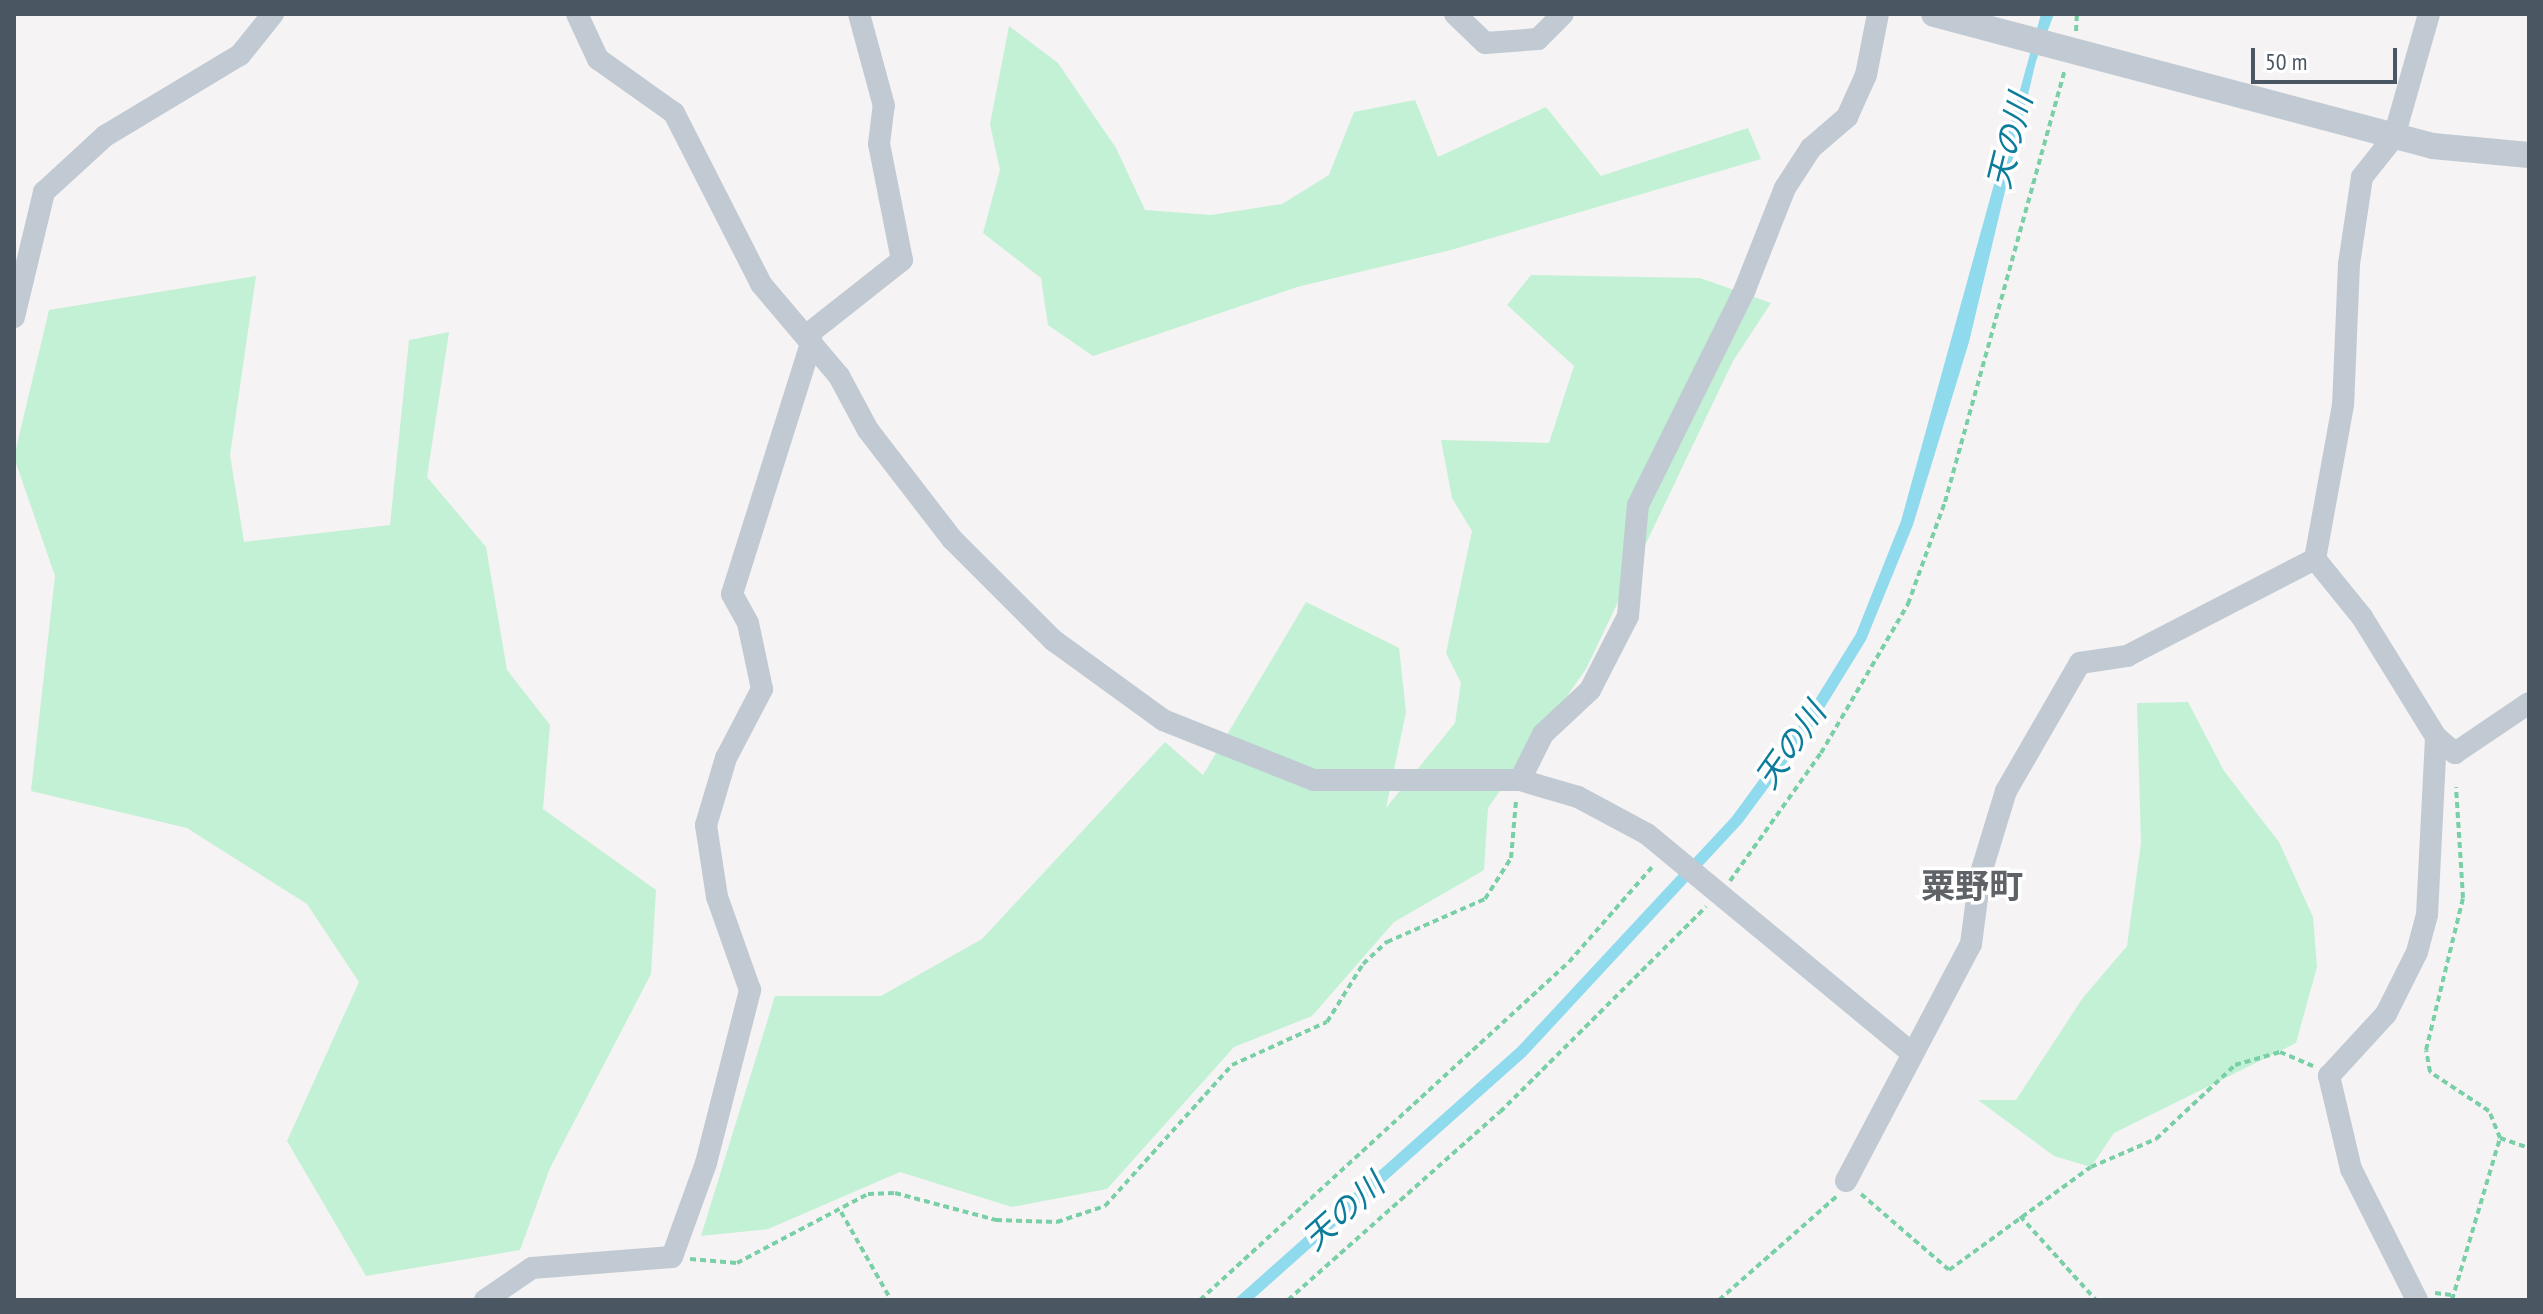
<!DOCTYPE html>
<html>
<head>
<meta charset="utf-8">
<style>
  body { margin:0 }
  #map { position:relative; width:2543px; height:1314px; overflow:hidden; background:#f5f3f3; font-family:"PT Sans Narrow","Noto Sans JP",sans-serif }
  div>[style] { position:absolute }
  .green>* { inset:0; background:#c3f1d5 }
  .water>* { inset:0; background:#90daee }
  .path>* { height:4px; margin-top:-2px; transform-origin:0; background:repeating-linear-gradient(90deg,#7ad0a6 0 6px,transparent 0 10px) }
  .minor>* { height:22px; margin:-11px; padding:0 11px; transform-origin:11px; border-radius:11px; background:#c1cad2 }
  .tertiary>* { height:26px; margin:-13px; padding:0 13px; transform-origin:13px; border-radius:13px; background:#c1cad2 }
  span { translate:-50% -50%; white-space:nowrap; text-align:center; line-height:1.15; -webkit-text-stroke:7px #fff; paint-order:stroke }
  .water-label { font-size:32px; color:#0c7c9b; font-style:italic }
  .quarter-label { font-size:34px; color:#5f6368; font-weight:700 }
  .frame { position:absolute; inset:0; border:16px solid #4a5661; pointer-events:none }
  .scale { position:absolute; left:2251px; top:48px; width:146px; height:36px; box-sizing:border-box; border:4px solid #4a5661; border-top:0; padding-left:10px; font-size:24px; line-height:28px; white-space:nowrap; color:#4a5661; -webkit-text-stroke:6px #fff; paint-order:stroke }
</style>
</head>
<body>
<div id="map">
  <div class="green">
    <i style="clip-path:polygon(1009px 26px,1058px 63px,1116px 148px,1145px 210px,1211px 215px,1282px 204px,1329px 175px,1354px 112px,1415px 100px,1438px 157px,1546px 107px,1601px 176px,1748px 128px,1761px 159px,1451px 250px,1297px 287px,1093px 356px,1048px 325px,1041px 278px,983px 233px,1000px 170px,990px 124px)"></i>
    <i style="clip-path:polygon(1531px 275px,1700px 278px,1771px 303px,1733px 361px,1586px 669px,1488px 808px,1484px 870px,1394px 922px,1312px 1016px,1234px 1047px,1107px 1189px,1012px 1207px,900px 1172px,768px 1229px,701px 1236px,775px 996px,881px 996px,982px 939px,1165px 742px,1203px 775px,1306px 602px,1399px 648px,1406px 712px,1386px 808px,1455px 723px,1461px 683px,1446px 653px,1472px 531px,1452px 498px,1441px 440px,1549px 443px,1574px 366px,1507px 305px)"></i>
    <i style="clip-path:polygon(256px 276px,230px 455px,244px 542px,390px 525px,409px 340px,449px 332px,427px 477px,486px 547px,507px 670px,550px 725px,543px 809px,656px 890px,651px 974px,550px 1168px,520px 1250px,366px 1276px,287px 1141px,359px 982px,307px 904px,187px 828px,31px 791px,55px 576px,14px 457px,49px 310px)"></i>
    <i style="clip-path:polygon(2188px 702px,2224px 771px,2279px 842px,2313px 917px,2317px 967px,2296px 1043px,2114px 1133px,2091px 1167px,2054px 1156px,1978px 1100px,2016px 1100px,2082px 999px,2127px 946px,2141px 843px,2137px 703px)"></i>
  </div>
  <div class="water">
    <i style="clip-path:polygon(2041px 14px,2054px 14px,2036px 61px,1969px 342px,1913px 525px,1866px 640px,1810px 731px,1742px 823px,1526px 1056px,1252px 1300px,1234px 1300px,1518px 1047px,1732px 817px,1800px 724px,1856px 634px,1901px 521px)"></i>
  </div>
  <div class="path">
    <i style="left:2076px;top:31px;width:17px;rotate:-87deg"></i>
    <i style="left:1730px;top:881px;width:157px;rotate:-54.6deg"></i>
    <i style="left:1821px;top:753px;width:173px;rotate:-59.7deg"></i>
    <i style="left:1908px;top:604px;width:109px;rotate:-70.1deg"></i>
    <i style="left:1945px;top:502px;width:449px;rotate:-74.5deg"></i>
    <i style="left:2500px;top:1138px;width:31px;rotate:19deg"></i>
    <i style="left:1861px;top:1194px;width:116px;rotate:40.8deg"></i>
    <i style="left:1949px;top:1270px;width:175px;rotate:-36deg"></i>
    <i style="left:2091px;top:1167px;width:71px;rotate:-23.3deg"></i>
    <i style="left:2156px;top:1139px;width:108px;rotate:-43.1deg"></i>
    <i style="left:2235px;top:1065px;width:47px;rotate:-16.1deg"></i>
    <i style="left:2280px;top:1052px;width:36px;rotate:23deg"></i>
    <i style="left:841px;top:1212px;width:101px;rotate:60.4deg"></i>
    <i style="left:2020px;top:1216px;width:113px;rotate:47.9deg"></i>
    <i style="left:690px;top:1259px;width:47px;rotate:4.9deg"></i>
    <i style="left:737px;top:1263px;width:148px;rotate:-27.8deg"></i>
    <i style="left:868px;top:1194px;width:27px;rotate:-2deg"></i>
    <i style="left:895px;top:1193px;width:105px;rotate:15deg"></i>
    <i style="left:996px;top:1220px;width:61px;rotate:1.9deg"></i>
    <i style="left:1057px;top:1222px;width:51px;rotate:-18.4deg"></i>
    <i style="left:1105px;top:1206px;width:190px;rotate:-48deg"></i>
    <i style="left:1232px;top:1065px;width:104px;rotate:-24.4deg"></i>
    <i style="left:1327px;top:1022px;width:68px;rotate:-58.2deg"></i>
    <i style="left:1363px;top:964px;width:33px;rotate:-43deg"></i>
    <i style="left:1387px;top:942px;width:107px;rotate:-23.7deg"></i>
    <i style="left:1485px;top:899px;width:49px;rotate:-57.6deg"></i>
    <i style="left:1511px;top:858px;width:57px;rotate:-85deg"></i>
    <i style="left:2435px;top:1293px;width:17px;rotate:7deg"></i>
    <i style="left:1200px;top:1300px;width:500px;rotate:-42.49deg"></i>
    <i style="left:1569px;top:962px;width:129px;rotate:-48.8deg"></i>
    <i style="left:1288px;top:1300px;width:283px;rotate:-41.6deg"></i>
    <i style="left:1500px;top:1112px;width:291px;rotate:-44.9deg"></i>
    <i style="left:1719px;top:1300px;width:157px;rotate:-41.4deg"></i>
    <i style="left:2452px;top:1300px;width:169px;rotate:-73.5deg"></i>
    <i style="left:2500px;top:1138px;width:29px;rotate:-112deg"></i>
    <i style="left:2489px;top:1111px;width:71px;rotate:-146.5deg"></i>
    <i style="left:2430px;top:1072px;width:22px;rotate:-100deg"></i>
    <i style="left:2426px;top:1050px;width:156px;rotate:-76.3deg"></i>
    <i style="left:2463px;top:898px;width:111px;rotate:-93.6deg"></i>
  </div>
  <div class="minor">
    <i style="left:577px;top:14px;width:50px;rotate:65deg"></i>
    <i style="left:598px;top:59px;width:93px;rotate:35.4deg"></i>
    <i style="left:674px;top:113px;width:192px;rotate:63deg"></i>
    <i style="left:761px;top:284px;width:121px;rotate:49.7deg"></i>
    <i style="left:839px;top:376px;width:61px;rotate:61.8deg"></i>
    <i style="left:868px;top:430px;width:138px;rotate:52.4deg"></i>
    <i style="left:952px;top:539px;width:143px;rotate:45deg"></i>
    <i style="left:1053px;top:640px;width:136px;rotate:36deg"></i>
    <i style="left:1163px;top:720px;width:162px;rotate:21.7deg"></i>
    <i style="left:1314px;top:780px;width:206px"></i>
    <i style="left:1520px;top:780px;width:60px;rotate:16.3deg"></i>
    <i style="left:1578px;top:797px;width:78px;rotate:28.2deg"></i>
    <i style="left:1647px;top:834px;width:344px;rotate:39.6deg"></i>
    <i style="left:1455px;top:14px;width:42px;rotate:44deg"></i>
    <i style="left:1485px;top:43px;width:53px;rotate:-4.3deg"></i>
    <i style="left:1538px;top:39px;width:35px;rotate:-45deg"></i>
    <i style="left:2429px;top:14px;width:128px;rotate:105.9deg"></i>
    <i style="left:2394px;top:137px;width:51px;rotate:128.7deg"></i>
    <i style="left:2362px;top:177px;width:88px;rotate:98.5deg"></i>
    <i style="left:2349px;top:264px;width:141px;rotate:92.4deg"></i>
    <i style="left:2343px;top:405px;width:157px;rotate:100.3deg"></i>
    <i style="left:2315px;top:559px;width:75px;rotate:51deg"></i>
    <i style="left:2362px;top:617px;width:141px;rotate:58.3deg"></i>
    <i style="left:2436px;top:737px;width:25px;rotate:40deg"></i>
    <i style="left:2455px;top:753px;width:89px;rotate:-34deg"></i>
    <i style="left:14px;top:317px;width:129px;rotate:-76.5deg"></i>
    <i style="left:44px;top:192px;width:83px;rotate:-42.6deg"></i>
    <i style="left:105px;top:136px;width:157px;rotate:-31deg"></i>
    <i style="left:240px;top:55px;width:53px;rotate:-51.2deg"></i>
    <i style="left:807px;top:335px;width:121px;rotate:-38.3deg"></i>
    <i style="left:902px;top:260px;width:118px;rotate:-101.2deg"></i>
    <i style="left:879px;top:144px;width:38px;rotate:-83deg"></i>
    <i style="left:884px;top:106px;width:95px;rotate:-105.2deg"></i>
    <i style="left:1520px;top:780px;width:51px;rotate:-63.4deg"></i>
    <i style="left:1543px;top:734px;width:64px;rotate:-43.1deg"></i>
    <i style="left:1590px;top:690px;width:83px;rotate:-62.8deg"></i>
    <i style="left:1628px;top:616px;width:111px;rotate:-84.9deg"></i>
    <i style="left:1638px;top:505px;width:241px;rotate:-63.6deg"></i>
    <i style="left:1745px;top:289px;width:109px;rotate:-68.4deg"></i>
    <i style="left:1785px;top:188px;width:48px;rotate:-57deg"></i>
    <i style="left:1811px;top:148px;width:48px;rotate:-40.7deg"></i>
    <i style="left:1847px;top:117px;width:46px;rotate:-65.7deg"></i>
    <i style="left:1866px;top:75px;width:62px;rotate:-78.9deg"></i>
    <i style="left:1846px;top:1181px;width:268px;rotate:-62.2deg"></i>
    <i style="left:1971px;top:944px;width:69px;rotate:-82.5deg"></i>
    <i style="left:1980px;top:876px;width:89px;rotate:-73deg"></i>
    <i style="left:2006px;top:791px;width:148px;rotate:-60deg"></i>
    <i style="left:2080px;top:663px;width:48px;rotate:-8.5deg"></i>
    <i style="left:2127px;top:656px;width:212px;rotate:-27.3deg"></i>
    <i style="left:485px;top:1300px;width:57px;rotate:-34.2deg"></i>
    <i style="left:532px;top:1268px;width:140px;rotate:-4.5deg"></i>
    <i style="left:672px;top:1257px;width:100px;rotate:-70.1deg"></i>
    <i style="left:706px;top:1163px;width:179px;rotate:-75.7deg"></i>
    <i style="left:750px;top:990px;width:99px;rotate:-109.5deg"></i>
    <i style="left:717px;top:897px;width:73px;rotate:-98.7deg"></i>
    <i style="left:706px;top:825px;width:70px;rotate:-73.4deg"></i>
    <i style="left:726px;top:758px;width:78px;rotate:-62.4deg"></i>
    <i style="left:762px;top:689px;width:67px;rotate:-102deg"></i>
    <i style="left:748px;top:623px;width:33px;rotate:-119deg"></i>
    <i style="left:732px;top:594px;width:265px;rotate:-72.5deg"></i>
    <i style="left:2417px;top:1300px;width:147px;rotate:-116.7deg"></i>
    <i style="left:2351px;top:1169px;width:96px;rotate:-103.3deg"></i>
    <i style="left:2329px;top:1076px;width:84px;rotate:-47.4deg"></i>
    <i style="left:2386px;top:1014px;width:69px;rotate:-63.4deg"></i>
    <i style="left:2417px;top:952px;width:38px;rotate:-75deg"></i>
    <i style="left:2427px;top:915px;width:178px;rotate:-87.1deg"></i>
  </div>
  <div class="tertiary">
    <i style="left:1934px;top:14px;width:516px;rotate:14.82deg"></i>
    <i style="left:2433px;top:146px;width:96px;rotate:5.4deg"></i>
  </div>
  <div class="water-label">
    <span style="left:2009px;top:141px;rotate:-76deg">天の川</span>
    <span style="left:1790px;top:745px;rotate:-55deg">天の川</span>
    <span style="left:1343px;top:1211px;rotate:-42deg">天の川</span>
  </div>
  <div class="quarter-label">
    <span style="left:1972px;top:886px">粟野町</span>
  </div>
  <div class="frame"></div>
  <div class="scale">50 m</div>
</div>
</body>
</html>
